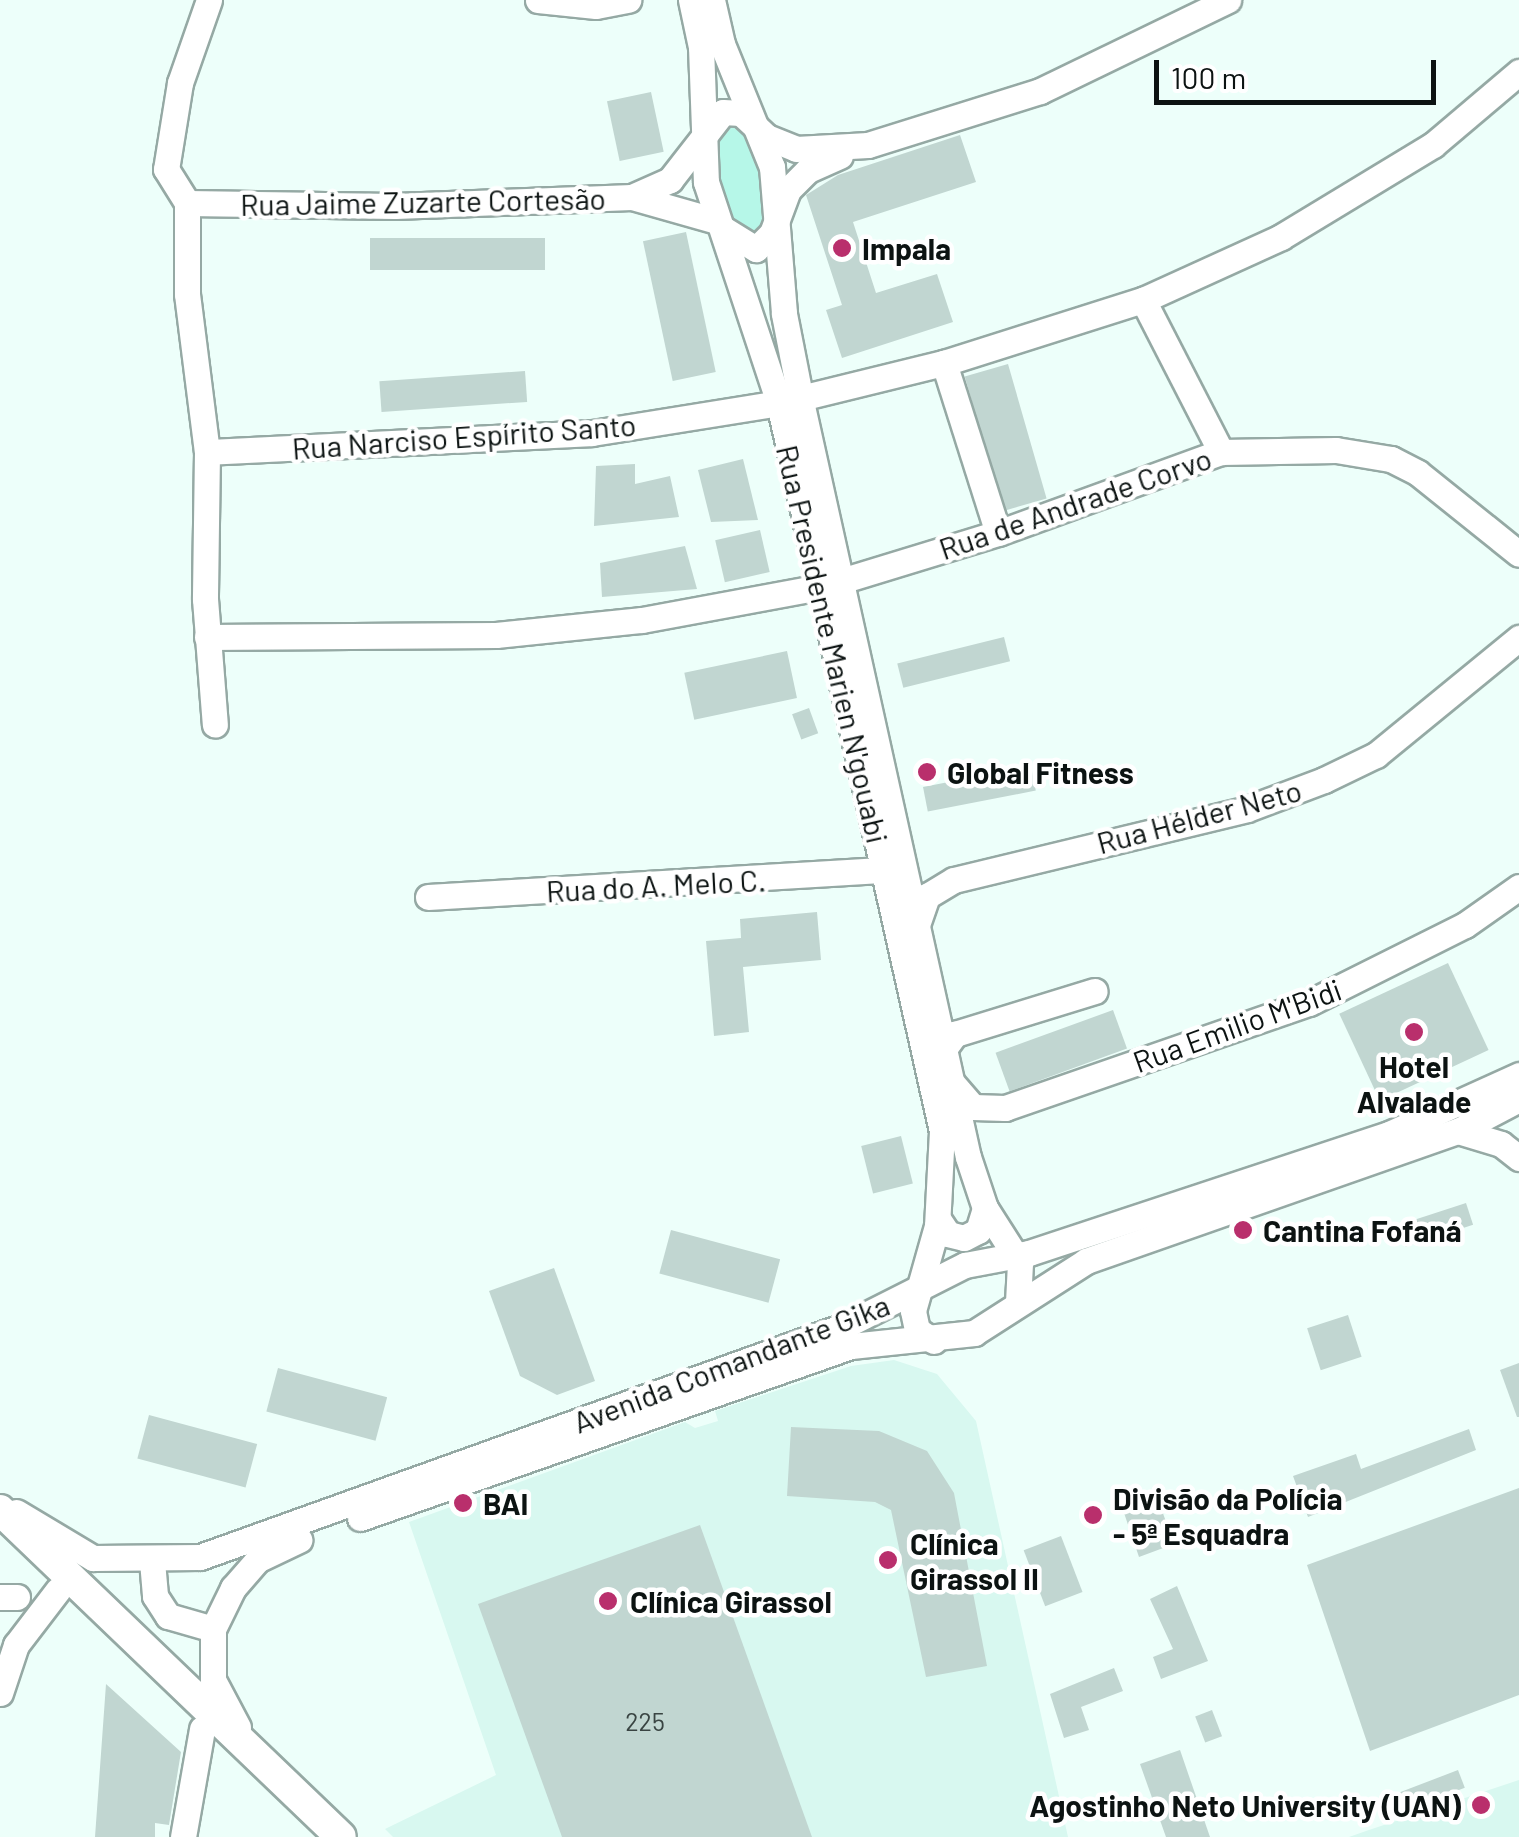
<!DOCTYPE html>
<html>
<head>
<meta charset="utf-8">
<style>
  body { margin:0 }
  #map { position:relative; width:1519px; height:1837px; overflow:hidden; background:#edfffa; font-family:Barlow,sans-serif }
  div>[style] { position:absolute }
  .built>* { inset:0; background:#d8f8f0 }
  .green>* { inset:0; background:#b6f7e8 }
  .building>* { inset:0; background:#c1d6d1; transform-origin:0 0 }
  .roads { filter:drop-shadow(2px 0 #95a9a4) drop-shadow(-2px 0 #95a9a4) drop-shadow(0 2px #95a9a4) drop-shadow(0 -2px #95a9a4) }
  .minor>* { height:25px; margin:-12.5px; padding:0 12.5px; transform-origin:12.5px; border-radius:12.5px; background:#fff }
  .major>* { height:30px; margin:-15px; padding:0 15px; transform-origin:15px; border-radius:15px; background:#fff }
  .dots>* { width:28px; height:28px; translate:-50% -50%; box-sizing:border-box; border:5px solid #fff; border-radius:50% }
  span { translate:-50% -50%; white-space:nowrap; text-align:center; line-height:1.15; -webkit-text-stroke:9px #fff; paint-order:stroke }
  .number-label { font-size:25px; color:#394442 }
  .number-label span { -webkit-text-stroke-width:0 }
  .street-label { font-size:30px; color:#0c1312 }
  .poi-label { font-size:30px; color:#0c1312; font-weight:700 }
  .left { translate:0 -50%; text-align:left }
  .right { translate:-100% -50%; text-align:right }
  .scale { position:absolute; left:1154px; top:60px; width:282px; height:45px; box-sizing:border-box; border:5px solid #0c1312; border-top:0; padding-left:12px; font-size:30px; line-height:35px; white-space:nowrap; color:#0c1312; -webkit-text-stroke:8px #fff; paint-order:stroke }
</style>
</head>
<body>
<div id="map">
  <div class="built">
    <i style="clip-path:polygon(894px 1360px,937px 1374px,976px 1421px,1068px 1837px,393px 1837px,385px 1829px,496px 1775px,409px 1522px,685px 1422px,695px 1428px,718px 1421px,715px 1411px,851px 1366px)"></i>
    <i style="clip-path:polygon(1519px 1780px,1519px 1837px,1349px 1837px,1366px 1831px)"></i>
  </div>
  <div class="green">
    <i style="clip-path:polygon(732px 114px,767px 161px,763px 242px,722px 219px,711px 126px)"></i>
  </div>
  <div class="building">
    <i style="left:651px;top:92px;width:61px;height:45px;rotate:78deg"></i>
    <i style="clip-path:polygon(960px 135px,976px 182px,853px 222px,876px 293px,937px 274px,953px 322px,842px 358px,826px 310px,842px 305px,806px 195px,838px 175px)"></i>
    <i style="left:686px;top:232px;width:143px;height:44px;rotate:78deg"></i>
    <i style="left:370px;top:238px;width:175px;height:32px"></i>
    <i style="left:1008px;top:364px;width:140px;height:45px;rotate:74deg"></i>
    <i style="left:525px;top:371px;width:31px;height:146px;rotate:86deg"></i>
    <i style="clip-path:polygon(743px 459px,758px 520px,711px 522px,698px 470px)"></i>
    <i style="clip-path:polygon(635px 464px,635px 484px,670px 476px,679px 517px,594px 526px,596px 466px)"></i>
    <i style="left:760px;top:530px;width:43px;height:46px;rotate:77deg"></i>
    <i style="clip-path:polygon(685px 546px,697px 589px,602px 597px,600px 563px)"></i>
    <i style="left:1004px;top:637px;width:25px;height:110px;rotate:76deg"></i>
    <i style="left:787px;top:651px;width:48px;height:105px;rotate:78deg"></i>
    <i style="left:809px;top:708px;width:27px;height:18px;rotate:70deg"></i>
    <i style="left:1031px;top:766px;width:25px;height:110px;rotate:79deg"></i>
    <i style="clip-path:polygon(817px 912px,821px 960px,743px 967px,749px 1032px,714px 1036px,706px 941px,741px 938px,740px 919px)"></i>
    <i style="left:1448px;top:963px;width:96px;height:120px;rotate:65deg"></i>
    <i style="left:1113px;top:1010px;width:41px;height:125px;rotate:70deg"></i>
    <i style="left:901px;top:1136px;width:49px;height:41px;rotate:76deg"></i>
    <i style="left:1466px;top:1203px;width:23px;height:71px;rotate:72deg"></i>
    <i style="left:671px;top:1230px;width:113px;height:45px;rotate:15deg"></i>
    <i style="clip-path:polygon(554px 1268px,595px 1381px,557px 1395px,520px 1376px,489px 1291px)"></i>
    <i style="left:1348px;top:1315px;width:44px;height:43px;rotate:72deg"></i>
    <i style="clip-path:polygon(1519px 1363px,1519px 1417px,1517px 1417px,1500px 1370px)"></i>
    <i style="left:278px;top:1368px;width:113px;height:45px;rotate:15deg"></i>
    <i style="left:149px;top:1415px;width:112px;height:45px;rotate:15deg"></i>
    <i style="clip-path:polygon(791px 1427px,879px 1431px,927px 1451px,954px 1493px,987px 1666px,926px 1677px,891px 1510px,875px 1502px,787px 1496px)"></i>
    <i style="clip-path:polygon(1469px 1429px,1476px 1450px,1308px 1517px,1293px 1476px,1356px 1454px,1361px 1469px)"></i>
    <i style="clip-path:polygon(1519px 1488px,1519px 1695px,1370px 1751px,1307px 1565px)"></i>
    <i style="clip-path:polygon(1146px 1502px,1148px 1510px,1160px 1505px,1174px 1544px,1139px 1557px,1123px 1510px)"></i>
    <i style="clip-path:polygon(700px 1525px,812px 1837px,562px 1837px,478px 1604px)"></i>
    <i style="left:1061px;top:1536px;width:60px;height:40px;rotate:69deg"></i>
    <i style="clip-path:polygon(1177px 1586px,1208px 1661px,1161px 1679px,1153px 1657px,1173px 1649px,1150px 1599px)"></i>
    <i style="clip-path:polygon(1114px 1668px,1123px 1691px,1081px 1707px,1089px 1730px,1064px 1738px,1050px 1694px)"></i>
    <i style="clip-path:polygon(106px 1684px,181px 1752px,169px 1825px,155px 1823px,155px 1837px,95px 1837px)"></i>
    <i style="left:1212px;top:1710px;width:28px;height:18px;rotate:69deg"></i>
    <i style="clip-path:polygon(1180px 1750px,1210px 1837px,1166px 1837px,1140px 1764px)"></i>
    <i style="left:1458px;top:1770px;width:19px;height:72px;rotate:69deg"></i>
  </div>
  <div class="roads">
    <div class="minor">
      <i style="left:209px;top:0;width:88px;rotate:109.3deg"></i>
      <i style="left:180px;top:83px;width:87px;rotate:99.2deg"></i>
      <i style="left:166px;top:169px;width:40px;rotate:58deg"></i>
      <i style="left:187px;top:203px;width:91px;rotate:90deg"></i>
      <i style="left:187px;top:294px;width:159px;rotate:82.8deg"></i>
      <i style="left:207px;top:452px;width:147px;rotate:90.8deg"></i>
      <i style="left:205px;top:599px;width:126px;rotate:85.5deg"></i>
      <i style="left:538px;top:0;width:58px;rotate:5.9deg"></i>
      <i style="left:596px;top:6px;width:33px;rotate:-11deg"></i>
      <i style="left:691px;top:0;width:48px;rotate:78deg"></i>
      <i style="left:701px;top:47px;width:135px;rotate:87.9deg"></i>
      <i style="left:706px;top:182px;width:233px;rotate:71.7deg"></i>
      <i style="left:779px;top:403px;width:746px;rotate:77.38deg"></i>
      <i style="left:942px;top:1131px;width:95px;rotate:93deg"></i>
      <i style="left:937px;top:1226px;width:88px;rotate:105.8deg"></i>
      <i style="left:913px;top:1311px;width:19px;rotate:78deg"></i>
      <i style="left:917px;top:1330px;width:20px;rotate:33deg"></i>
      <i style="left:712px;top:0;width:45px;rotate:77.2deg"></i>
      <i style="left:722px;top:44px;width:133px;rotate:67.9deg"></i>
      <i style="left:772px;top:167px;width:147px;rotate:85.3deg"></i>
      <i style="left:784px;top:314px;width:94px;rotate:78.9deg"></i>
      <i style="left:802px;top:406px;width:769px;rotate:77.54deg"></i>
      <i style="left:968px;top:1157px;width:54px;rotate:71.6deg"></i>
      <i style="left:985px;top:1208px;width:65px;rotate:57.5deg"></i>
      <i style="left:1020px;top:1263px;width:40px;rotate:92.9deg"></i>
      <i style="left:632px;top:197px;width:88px;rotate:15.8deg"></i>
      <i style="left:187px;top:203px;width:208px;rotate:0.8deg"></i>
      <i style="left:395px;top:206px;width:237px;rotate:-2.2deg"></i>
      <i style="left:632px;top:197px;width:42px;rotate:-24.1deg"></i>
      <i style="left:670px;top:180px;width:86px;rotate:-52.1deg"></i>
      <i style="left:723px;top:112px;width:18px;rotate:3deg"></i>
      <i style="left:741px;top:113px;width:35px;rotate:43deg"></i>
      <i style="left:767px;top:137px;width:31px;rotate:22deg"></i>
      <i style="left:796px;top:149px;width:72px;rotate:-3.2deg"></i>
      <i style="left:868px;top:145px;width:180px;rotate:-17.4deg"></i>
      <i style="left:1040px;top:91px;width:209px;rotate:-25.8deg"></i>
      <i style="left:722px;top:228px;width:40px;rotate:32deg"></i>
      <i style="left:756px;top:249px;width:23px;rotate:-45deg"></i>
      <i style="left:772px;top:233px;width:46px;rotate:-69.6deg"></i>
      <i style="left:788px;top:190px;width:28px;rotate:-45deg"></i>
      <i style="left:808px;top:170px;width:35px;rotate:-24deg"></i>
      <i style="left:1143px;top:300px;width:171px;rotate:62.8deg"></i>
      <i style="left:944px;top:363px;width:178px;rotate:72.4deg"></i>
      <i style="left:801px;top:398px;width:147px;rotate:-13.8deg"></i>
      <i style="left:944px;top:363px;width:209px;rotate:-17.6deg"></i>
      <i style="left:1143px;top:300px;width:152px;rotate:-24.5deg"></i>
      <i style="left:1281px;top:237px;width:178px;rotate:-31.2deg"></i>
      <i style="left:1433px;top:145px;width:113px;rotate:-40.3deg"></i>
      <i style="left:207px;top:452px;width:385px;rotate:-2.8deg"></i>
      <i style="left:592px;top:433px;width:189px;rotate:-9.1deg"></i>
      <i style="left:841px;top:581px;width:164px;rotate:-17deg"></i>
      <i style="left:998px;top:533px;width:237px;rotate:-20deg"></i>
      <i style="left:1221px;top:452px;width:115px;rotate:-1deg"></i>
      <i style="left:1336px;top:450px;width:56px;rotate:9.3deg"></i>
      <i style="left:1391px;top:459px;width:30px;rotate:27deg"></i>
      <i style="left:1418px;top:473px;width:129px;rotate:38.7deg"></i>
      <i style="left:207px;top:637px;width:289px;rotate:-0.4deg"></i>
      <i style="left:496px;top:635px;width:147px;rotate:-5.9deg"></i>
      <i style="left:642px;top:620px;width:181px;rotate:-10.5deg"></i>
      <i style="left:428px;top:897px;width:458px;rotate:-3.4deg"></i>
      <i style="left:917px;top:925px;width:31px;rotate:-71deg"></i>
      <i style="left:927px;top:896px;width:31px;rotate:-31deg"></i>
      <i style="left:954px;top:880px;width:301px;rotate:-13.6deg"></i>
      <i style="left:1247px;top:809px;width:82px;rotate:-20.6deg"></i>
      <i style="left:1324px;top:780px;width:58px;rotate:-25.7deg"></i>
      <i style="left:1376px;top:755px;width:185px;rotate:-39.3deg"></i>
      <i style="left:944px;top:1049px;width:19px;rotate:-54deg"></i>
      <i style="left:955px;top:1034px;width:146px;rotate:-17.1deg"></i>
      <i style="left:953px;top:1084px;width:30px;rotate:49deg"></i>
      <i style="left:973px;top:1107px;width:32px;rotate:2deg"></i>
      <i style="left:1005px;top:1108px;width:322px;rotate:-19.1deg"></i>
      <i style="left:1309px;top:1003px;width:174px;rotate:-26.6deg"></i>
      <i style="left:1465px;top:925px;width:66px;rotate:-35.1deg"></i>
      <i style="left:1458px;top:1131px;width:45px;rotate:16.8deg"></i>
      <i style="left:1501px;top:1144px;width:23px;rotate:38deg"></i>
      <i style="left:938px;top:1219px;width:18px;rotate:56deg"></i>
      <i style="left:948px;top:1234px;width:16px;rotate:14deg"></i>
      <i style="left:964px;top:1238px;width:16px;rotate:-27deg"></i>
      <i style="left:978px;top:1231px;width:24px;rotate:-73deg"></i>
      <i style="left:16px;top:1512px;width:90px;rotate:30.9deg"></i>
      <i style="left:93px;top:1558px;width:107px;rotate:-0.5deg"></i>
      <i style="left:200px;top:1557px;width:684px;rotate:-19.73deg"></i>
      <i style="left:844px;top:1326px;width:136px;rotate:-26.8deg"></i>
      <i style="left:965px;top:1265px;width:65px;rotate:-10.6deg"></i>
      <i style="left:1029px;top:1253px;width:379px;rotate:-18.3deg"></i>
      <i style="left:1389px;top:1134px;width:143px;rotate:-24.4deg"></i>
      <i style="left:360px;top:1518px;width:520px;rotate:-19.31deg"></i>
      <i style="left:851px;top:1346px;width:124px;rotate:-6deg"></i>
      <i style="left:974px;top:1333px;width:133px;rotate:-32.7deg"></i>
      <i style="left:1086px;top:1261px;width:394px;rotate:-19.3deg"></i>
      <i style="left:1458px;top:1131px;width:69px;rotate:-27.7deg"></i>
      <i style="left:152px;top:1561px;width:35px;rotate:85deg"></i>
      <i style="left:155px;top:1596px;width:24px;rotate:57deg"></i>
      <i style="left:168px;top:1616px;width:47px;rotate:16.1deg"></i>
      <i style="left:0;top:1597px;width:17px"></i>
      <i style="left:0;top:1693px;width:51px;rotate:-71.6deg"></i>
      <i style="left:16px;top:1645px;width:69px;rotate:-52.6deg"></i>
      <i style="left:238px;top:1727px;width:53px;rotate:-118deg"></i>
      <i style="left:213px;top:1680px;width:51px;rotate:-90deg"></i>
      <i style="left:213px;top:1629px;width:46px;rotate:-64deg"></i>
      <i style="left:233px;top:1588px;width:37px;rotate:-49deg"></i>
      <i style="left:257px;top:1560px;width:47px;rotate:-25.5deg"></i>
      <i style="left:183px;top:1837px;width:110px;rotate:-80deg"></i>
    </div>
    <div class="major">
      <i style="left:0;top:1510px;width:472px;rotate:43.8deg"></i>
    </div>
  </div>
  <div class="dots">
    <i style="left:842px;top:248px;background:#b92f6c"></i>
    <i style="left:927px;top:772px;background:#b92f6c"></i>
    <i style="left:1414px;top:1032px;background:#b92f6c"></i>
    <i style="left:1243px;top:1230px;background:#b92f6c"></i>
    <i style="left:463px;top:1503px;background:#b92f6c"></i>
    <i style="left:1093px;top:1515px;background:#b92f6c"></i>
    <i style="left:888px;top:1560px;background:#b92f6c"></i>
    <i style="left:608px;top:1601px;background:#b92f6c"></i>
    <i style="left:1481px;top:1805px;background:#b92f6c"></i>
  </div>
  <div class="number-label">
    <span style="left:645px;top:1721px">225</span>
  </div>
  <div class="street-label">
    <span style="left:423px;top:201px;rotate:-1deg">Rua Jaime Zuzarte Cortesão</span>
    <span style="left:464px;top:436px;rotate:-4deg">Rua Narciso Espírito Santo</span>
    <span style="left:1075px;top:503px;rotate:-19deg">Rua de Andrade Corvo</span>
    <span style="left:833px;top:644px;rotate:77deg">Rua Presidente Marien N'gouabi</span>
    <span style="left:1199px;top:816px;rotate:-15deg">Rua Hélder Neto</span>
    <span style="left:656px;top:885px;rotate:-3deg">Rua do A. Melo C.</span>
    <span style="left:1237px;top:1025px;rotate:-20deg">Rua Emilio M'Bidi</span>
    <span style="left:731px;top:1363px;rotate:-21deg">Avenida Comandante Gika</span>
  </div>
  <div class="poi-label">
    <span class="left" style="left:862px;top:248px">Impala</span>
    <span class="left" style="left:947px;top:772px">Global Fitness</span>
    <span style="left:1414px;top:1083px">Hotel<br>Alvalade</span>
    <span class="left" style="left:1263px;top:1230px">Cantina Fofaná</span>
    <span class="left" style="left:1113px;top:1515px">Divisão da Polícia<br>- 5ª Esquadra</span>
    <span class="left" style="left:483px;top:1503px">BAI</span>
    <span class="left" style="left:910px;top:1560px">Clínica<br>Girassol II</span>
    <span class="left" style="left:630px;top:1601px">Clínica Girassol</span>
    <span class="right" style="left:1461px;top:1805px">Agostinho Neto University (UAN)</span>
  </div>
  <div class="scale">100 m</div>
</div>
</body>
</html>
